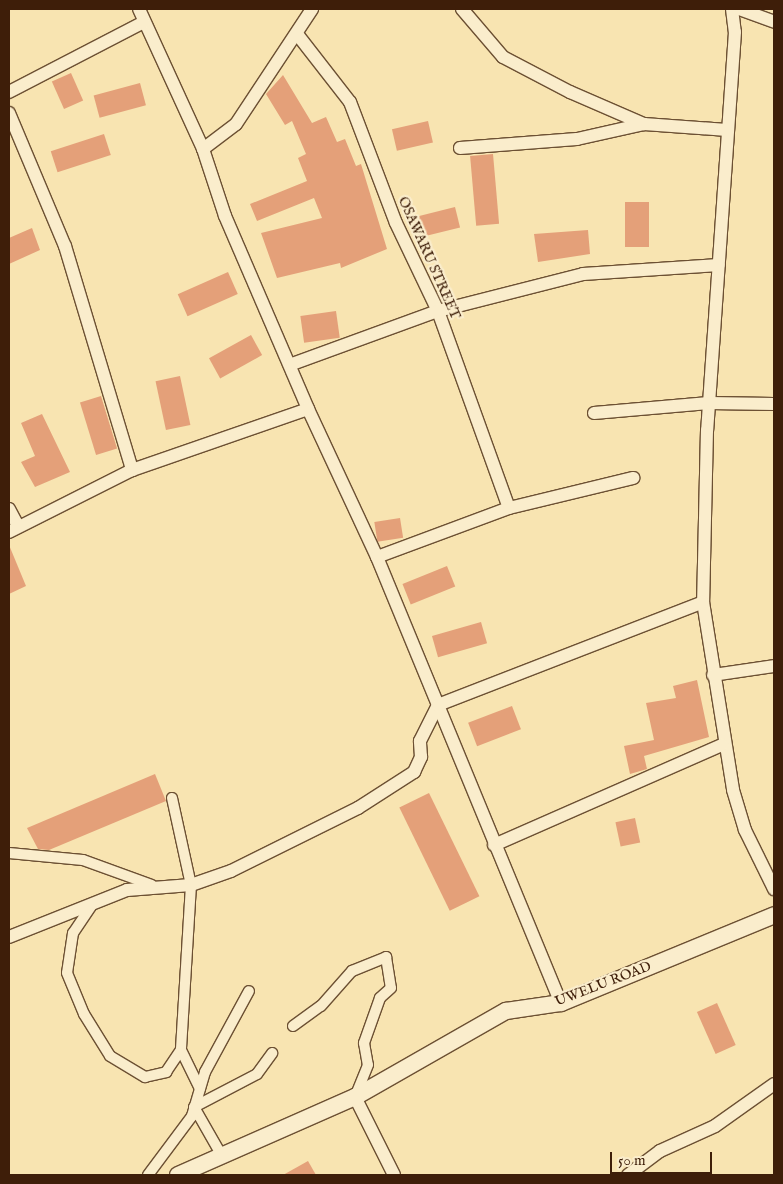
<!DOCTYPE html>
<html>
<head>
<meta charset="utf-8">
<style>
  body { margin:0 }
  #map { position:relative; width:783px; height:1184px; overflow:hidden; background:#f8e4b1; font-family:"IM FELL English",serif }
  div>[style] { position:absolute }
  .building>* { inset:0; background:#e4a079; transform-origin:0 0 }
  .roads { filter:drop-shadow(1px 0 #6c5033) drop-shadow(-1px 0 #6c5033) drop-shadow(0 1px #6c5033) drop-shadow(0 -1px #6c5033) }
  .pedestrian>* { height:10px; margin:-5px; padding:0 5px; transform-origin:5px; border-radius:5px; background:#faedcc }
  .minor>* { height:12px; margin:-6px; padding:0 6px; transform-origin:6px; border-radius:6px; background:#faedcc }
  .tertiary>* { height:16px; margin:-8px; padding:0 8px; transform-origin:8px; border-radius:8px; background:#faedcc }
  span { translate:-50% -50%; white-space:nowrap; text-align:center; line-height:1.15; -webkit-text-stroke:4.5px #faedcc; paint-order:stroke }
  .street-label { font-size:14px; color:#3e1e09 }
  .frame { position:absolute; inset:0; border:10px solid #3e1e09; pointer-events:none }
  .scale { position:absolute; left:610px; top:1152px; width:102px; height:22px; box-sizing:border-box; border:2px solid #3e1e09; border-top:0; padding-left:6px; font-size:15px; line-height:18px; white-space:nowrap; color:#3e1e09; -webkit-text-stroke:4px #faedcc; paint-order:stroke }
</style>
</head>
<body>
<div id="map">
  <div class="building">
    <i style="left:71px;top:73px;width:30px;height:21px;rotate:66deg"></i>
    <i style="clip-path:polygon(283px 75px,312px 123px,326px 117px,337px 142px,345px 139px,356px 166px,361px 164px,387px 249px,341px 268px,340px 263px,277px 278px,261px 233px,322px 218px,314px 198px,257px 221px,250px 204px,307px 181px,298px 158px,306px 154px,292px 121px,285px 125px,266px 94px)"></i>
    <i style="left:140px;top:83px;width:23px;height:48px;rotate:75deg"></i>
    <i style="left:428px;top:121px;width:22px;height:37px;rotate:77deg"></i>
    <i style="left:104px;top:134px;width:22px;height:56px;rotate:72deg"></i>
    <i style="left:493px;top:154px;width:70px;height:23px;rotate:85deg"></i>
    <i style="left:625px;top:202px;width:24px;height:45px"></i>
    <i style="left:455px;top:207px;width:21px;height:43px;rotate:76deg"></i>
    <i style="clip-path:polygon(32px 228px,40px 250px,9px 264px,9px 238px)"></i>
    <i style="clip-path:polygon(588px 230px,590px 254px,538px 262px,534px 234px)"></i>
    <i style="left:228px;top:272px;width:24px;height:55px;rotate:66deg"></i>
    <i style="left:336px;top:311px;width:27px;height:36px;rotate:82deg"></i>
    <i style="left:251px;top:335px;width:23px;height:48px;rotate:61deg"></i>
    <i style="left:180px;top:376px;width:50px;height:25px;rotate:78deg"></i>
    <i style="left:101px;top:396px;width:55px;height:22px;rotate:73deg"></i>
    <i style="clip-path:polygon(42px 414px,70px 472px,35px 487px,21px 462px,35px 456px,21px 423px)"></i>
    <i style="left:400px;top:518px;width:20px;height:26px;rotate:81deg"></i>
    <i style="clip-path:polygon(9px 545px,26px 586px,9px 594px)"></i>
    <i style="left:447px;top:566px;width:22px;height:48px;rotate:68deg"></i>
    <i style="left:481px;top:622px;width:22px;height:51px;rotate:74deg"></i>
    <i style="clip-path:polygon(697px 680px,709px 737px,644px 756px,647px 769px,630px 774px,624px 746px,654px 740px,646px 703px,676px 698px,673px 686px)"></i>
    <i style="left:512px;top:706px;width:25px;height:47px;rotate:69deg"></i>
    <i style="clip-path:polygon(155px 774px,166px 801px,49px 850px,38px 849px,27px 828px)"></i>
    <i style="left:429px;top:793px;width:115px;height:33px;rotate:64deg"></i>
    <i style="left:635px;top:818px;width:25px;height:20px;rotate:78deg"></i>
    <i style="left:717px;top:1003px;width:46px;height:22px;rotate:66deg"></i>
    <i style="clip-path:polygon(308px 1161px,316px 1175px,283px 1175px)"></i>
  </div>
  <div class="roads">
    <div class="pedestrian">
      <i style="left:172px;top:798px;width:89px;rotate:77.7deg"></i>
      <i style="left:191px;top:885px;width:165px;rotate:93.5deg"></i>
      <i style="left:9px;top:853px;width:74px;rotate:5.4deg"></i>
      <i style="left:83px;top:860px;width:73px;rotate:19.9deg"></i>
      <i style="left:92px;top:905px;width:34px;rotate:124deg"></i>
      <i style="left:73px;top:933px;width:40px;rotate:98.5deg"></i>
      <i style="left:67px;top:973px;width:44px;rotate:67.5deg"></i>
      <i style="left:84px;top:1014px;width:49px;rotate:58.2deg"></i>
      <i style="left:110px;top:1056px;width:41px;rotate:31deg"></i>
      <i style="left:145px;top:1077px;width:22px;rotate:-13deg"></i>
      <i style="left:166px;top:1072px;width:27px;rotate:-56deg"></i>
      <i style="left:181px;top:1050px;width:43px;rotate:64deg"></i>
      <i style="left:293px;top:1026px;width:34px;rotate:-36deg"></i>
      <i style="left:321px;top:1006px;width:47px;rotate:-48.5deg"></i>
      <i style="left:352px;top:971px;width:37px;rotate:-22deg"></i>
      <i style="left:386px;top:957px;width:31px;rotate:81deg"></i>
      <i style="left:391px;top:988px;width:15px;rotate:138deg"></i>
      <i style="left:380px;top:998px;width:48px;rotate:109.6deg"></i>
      <i style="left:364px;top:1043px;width:22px;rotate:80deg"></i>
      <i style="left:368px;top:1065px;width:35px;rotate:112deg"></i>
      <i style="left:222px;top:1156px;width:56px;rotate:-119.7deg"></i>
      <i style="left:194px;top:1107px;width:71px;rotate:-27.6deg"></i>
      <i style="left:257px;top:1074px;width:26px;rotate:-54deg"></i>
      <i style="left:148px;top:1175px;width:74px;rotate:-53.3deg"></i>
      <i style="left:192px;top:1116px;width:46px;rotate:-73.5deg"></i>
      <i style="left:205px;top:1072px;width:92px;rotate:-61.5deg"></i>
    </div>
    <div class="minor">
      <i style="left:139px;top:9px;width:154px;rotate:65.4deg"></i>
      <i style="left:203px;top:149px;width:71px;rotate:71.8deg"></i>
      <i style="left:225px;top:216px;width:210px;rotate:66.7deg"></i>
      <i style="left:308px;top:409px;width:163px;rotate:65deg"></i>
      <i style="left:377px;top:557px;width:482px;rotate:67.6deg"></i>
      <i style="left:462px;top:9px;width:63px;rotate:49.5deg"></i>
      <i style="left:503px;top:57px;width:76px;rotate:27.6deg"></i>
      <i style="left:570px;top:92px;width:81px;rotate:23.4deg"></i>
      <i style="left:644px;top:124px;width:83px;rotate:4.1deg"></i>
      <i style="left:732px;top:9px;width:23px;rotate:83deg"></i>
      <i style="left:735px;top:32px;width:399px;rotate:94deg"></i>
      <i style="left:707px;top:430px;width:172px;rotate:91.3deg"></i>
      <i style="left:703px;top:602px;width:190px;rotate:80.9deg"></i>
      <i style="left:733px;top:790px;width:42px;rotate:73.3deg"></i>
      <i style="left:745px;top:830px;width:66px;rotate:63.8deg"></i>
      <i style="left:739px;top:9px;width:37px;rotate:20deg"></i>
      <i style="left:297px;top:34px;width:86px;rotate:52.1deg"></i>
      <i style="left:350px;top:102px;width:129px;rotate:69.2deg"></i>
      <i style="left:396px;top:223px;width:98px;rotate:64.5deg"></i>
      <i style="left:438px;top:311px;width:209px;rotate:70.2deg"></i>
      <i style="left:9px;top:92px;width:152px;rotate:-27.4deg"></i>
      <i style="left:9px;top:113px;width:144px;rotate:67.2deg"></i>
      <i style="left:65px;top:246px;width:234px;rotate:73.3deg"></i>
      <i style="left:460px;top:148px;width:117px;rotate:-4.4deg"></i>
      <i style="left:577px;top:139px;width:69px;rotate:-12.6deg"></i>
      <i style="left:203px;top:149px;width:41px;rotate:-37.1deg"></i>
      <i style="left:236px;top:124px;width:138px;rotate:-56.5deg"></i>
      <i style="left:292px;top:364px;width:155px;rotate:-20deg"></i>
      <i style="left:438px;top:311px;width:150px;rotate:-14.3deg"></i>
      <i style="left:583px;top:274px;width:136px;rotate:-3.8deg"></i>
      <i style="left:594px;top:413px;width:115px;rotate:-5deg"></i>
      <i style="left:709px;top:403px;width:65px;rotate:0.9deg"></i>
      <i style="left:9px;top:509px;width:19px;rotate:62deg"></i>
      <i style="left:9px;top:532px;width:138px;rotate:-26.8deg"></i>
      <i style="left:132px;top:470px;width:186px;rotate:-19.1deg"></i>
      <i style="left:377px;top:557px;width:141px;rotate:-20.4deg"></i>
      <i style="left:509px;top:508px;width:128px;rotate:-13.6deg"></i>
      <i style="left:713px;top:675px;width:62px;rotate:-8.4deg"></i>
      <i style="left:494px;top:845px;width:249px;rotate:-23.7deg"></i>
      <i style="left:9px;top:937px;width:127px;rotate:-21.7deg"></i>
      <i style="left:127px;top:890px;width:64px;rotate:-4.5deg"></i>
      <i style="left:191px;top:885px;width:42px;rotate:-19.3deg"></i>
      <i style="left:231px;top:871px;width:142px;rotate:-26.4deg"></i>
      <i style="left:358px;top:808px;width:67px;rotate:-32.7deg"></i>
      <i style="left:414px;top:772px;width:17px;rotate:-65deg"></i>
      <i style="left:421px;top:757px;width:16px;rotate:-94deg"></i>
      <i style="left:420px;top:741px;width:40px;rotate:-63.4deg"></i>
      <i style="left:438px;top:705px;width:284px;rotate:-21.2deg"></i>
      <i style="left:355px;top:1097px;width:87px;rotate:63.4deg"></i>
      <i style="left:628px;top:1175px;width:40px;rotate:-37deg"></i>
      <i style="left:660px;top:1151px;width:60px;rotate:-24.4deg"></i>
      <i style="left:715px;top:1126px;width:72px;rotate:-35.4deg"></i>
    </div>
    <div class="tertiary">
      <i style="left:178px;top:1175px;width:193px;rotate:-23.8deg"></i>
      <i style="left:355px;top:1097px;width:174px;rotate:-29.7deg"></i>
      <i style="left:506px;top:1011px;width:56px;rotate:-8.3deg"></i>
      <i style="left:561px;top:1003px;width:230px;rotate:-22.4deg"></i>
    </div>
  </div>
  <div class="street-label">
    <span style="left:429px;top:258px;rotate:66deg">OSAWARU STREET</span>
    <span style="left:603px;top:984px;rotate:-21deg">UWELU ROAD</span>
  </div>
  <div class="frame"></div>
  <div class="scale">50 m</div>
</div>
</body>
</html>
